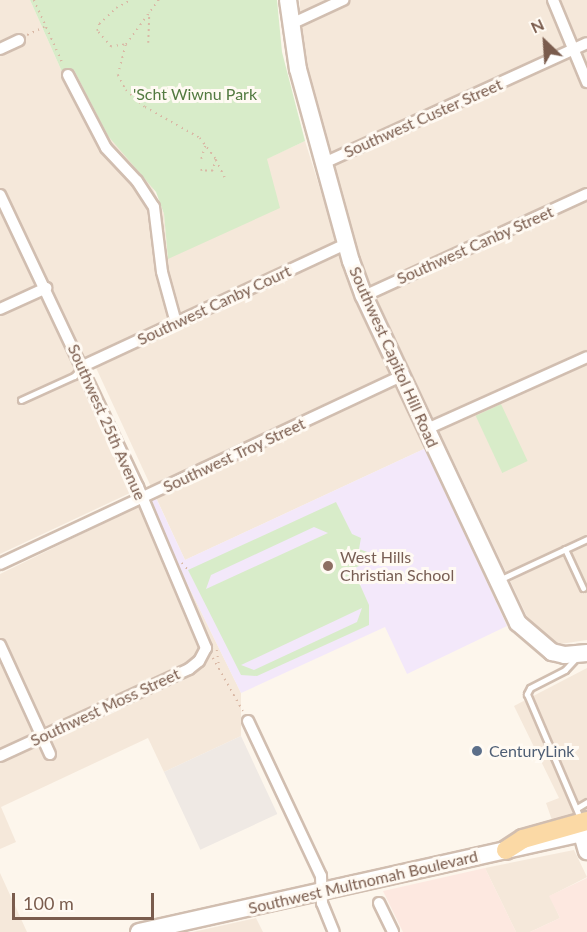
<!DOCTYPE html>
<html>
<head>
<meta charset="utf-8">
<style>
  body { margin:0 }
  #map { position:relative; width:587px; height:932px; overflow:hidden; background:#fdf6ec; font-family:Lato,sans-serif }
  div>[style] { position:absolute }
  .residential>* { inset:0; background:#f5e8da }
  .commercial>* { inset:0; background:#fde8e0 }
  .industrial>* { inset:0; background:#efe9e4; transform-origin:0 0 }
  .education>* { inset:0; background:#f3e8fa }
  .green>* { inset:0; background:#d8ecc9; transform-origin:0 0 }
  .path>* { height:1.5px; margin-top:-0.75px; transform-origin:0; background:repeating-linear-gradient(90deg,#d9b8a5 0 1.5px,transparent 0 6px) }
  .roads { filter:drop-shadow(2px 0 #d1beb0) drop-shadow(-2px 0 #d1beb0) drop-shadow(0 2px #d1beb0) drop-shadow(0 -2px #d1beb0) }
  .lane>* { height:5px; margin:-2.5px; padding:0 2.5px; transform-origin:2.5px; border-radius:2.5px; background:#fff }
  .street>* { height:10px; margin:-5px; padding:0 5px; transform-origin:5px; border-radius:5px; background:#fff }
  .secondary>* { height:16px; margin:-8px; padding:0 8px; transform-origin:8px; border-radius:8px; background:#fff }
  .primary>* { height:18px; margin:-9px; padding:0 9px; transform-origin:9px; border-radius:9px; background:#fbd9a5 }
  .dots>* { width:16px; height:16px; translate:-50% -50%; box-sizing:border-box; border:3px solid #fffaf3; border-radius:50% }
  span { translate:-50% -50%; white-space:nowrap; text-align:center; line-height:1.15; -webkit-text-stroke:6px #fffaf3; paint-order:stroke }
  .park-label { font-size:16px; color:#537a41 }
  .street-label { font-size:16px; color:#7a5c4d }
  .education-label { font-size:16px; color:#785e54 }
  .left { translate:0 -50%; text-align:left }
  .service-label { font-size:16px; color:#4e5e75 }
  .north { position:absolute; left:515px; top:12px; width:60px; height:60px; -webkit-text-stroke:4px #fffaf3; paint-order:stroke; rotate:335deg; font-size:16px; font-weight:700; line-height:24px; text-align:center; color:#7a5c4d }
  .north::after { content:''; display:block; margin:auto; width:21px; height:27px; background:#7a5c4d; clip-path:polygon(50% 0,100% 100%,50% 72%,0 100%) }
  .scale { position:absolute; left:12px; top:893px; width:142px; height:27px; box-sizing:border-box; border:3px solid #7a5c4d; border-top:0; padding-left:8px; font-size:18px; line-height:21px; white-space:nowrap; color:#7a5c4d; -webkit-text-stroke:4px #fffaf3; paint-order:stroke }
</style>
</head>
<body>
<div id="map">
  <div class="residential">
    <i style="clip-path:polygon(0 0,30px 0,63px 74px,74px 70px,108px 136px,150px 182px,164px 214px,168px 258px,266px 159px,305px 141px,344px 265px,426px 448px,185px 560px,91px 357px,73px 366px,130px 493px,0 554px)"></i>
    <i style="clip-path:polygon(300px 0,587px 0,587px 640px,560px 644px,547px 639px,531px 625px,358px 259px,320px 127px,300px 33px)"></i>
    <i style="clip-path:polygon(147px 502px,241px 693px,241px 736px,164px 772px,148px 738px,1px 807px,16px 842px,0 849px,0 574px)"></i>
    <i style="clip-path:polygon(587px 668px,587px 813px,553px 823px,546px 803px,559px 798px,514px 706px)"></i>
    <i style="clip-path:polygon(574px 850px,587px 877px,550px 896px,560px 918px,530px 932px,516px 932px,485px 868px)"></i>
    <i style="clip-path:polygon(0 873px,27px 932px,0 932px)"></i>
    <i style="clip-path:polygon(256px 918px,263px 932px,193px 932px)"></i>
  </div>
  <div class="commercial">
    <i style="clip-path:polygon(485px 868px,516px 932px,403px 932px,383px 891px)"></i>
    <i style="clip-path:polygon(587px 878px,587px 932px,530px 932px,560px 918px,549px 896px)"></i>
  </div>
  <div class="industrial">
    <i style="left:241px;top:736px;width:86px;height:85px;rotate:65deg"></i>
  </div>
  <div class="education">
    <i style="clip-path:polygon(426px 448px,507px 626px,407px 674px,385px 627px,241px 693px,147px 502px,156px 498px,185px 560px)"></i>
  </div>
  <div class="green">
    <i style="clip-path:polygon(30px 0,277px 0,282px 52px,305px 141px,267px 159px,280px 208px,168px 259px,164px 214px,156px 192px,108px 136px,74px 70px,63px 74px)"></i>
    <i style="left:501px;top:404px;width:63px;height:28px;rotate:65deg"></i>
    <i style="clip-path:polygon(evenodd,336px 502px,352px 534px,361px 538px,359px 549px,373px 554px,367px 562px,353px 569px,369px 605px,369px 625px,257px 676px,241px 675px,188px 570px,336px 502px,314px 527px,328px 533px,206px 589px,211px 575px,314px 527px,336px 502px,362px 608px,357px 622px,254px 670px,241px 665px,362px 608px)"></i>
  </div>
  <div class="path">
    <i style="left:34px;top:0;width:70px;rotate:65.6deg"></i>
    <i style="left:159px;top:0;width:56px;rotate:126.3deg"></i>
    <i style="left:126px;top:45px;width:31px;rotate:105deg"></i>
    <i style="left:118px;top:75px;width:17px;rotate:62deg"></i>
    <i style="left:126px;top:90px;width:25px;rotate:42deg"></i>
    <i style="left:145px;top:107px;width:63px;rotate:29.4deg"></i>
    <i style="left:200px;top:138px;width:26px;rotate:53deg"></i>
    <i style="left:216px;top:159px;width:12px;rotate:104deg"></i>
    <i style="left:213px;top:171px;width:12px;rotate:180deg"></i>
    <i style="left:201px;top:171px;width:4px;rotate:-76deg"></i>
    <i style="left:27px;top:35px;width:19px;rotate:-25deg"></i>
    <i style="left:148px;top:43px;width:30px;rotate:-88deg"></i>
    <i style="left:124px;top:45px;width:13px;rotate:171deg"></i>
    <i style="left:111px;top:47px;width:21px;rotate:-131deg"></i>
    <i style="left:97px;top:31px;width:7px;rotate:-74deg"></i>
    <i style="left:99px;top:24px;width:23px;rotate:-43deg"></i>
    <i style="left:116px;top:8px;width:17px;rotate:-28deg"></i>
    <i style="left:201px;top:159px;width:14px;rotate:-73deg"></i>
    <i style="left:216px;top:160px;width:22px;rotate:63deg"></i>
    <i style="left:182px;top:563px;width:9px;rotate:49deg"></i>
    <i style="left:217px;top:650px;width:15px;rotate:82deg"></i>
    <i style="left:213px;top:658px;width:61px;rotate:60.5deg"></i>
  </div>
  <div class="roads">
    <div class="lane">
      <i style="left:21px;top:400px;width:58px;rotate:-24.4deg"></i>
      <i style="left:74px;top:376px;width:12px;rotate:-48deg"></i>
      <i style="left:565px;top:549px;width:43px;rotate:65.2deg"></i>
      <i style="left:501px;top:579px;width:95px;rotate:-24.9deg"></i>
      <i style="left:576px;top:658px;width:16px;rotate:133deg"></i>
      <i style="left:565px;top:670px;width:39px;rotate:153deg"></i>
      <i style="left:530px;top:688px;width:7px;rotate:117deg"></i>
      <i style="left:527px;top:694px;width:137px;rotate:66.8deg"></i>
      <i style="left:577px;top:808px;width:12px;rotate:-31deg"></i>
    </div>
    <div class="street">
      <i style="left:553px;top:0;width:89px;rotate:67.5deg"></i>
      <i style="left:289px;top:25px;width:60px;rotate:-24.8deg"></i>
      <i style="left:0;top:49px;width:21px;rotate:-25deg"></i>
      <i style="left:68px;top:75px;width:82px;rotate:62.5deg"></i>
      <i style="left:106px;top:148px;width:45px;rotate:46.8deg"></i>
      <i style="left:137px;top:181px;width:31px;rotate:57deg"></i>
      <i style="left:154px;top:207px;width:65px;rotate:83deg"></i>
      <i style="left:162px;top:272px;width:53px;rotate:74.6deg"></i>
      <i style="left:324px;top:163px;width:289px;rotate:-24.5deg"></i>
      <i style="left:0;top:195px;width:323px;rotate:64.7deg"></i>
      <i style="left:138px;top:487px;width:175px;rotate:67.1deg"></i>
      <i style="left:206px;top:648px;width:15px;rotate:118deg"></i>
      <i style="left:199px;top:661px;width:13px;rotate:141deg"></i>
      <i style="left:189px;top:669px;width:208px;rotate:155.3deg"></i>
      <i style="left:364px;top:296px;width:245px;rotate:-24.6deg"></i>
      <i style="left:0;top:309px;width:51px;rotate:-24.5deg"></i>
      <i style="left:83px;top:366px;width:290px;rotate:-24.9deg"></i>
      <i style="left:427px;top:429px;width:175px;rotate:-24.2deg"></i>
      <i style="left:0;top:564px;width:444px;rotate:-25.1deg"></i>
      <i style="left:0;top:645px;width:120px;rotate:65.4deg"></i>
      <i style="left:248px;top:721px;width:171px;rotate:64.8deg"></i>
      <i style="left:321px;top:876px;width:27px;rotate:88deg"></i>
      <i style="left:322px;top:903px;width:31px;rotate:68deg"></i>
      <i style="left:379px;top:903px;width:32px;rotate:64deg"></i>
    </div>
    <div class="secondary">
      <i style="left:288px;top:0;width:70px;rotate:81.8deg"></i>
      <i style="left:298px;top:69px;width:199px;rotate:74.6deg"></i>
      <i style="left:351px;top:261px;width:37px;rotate:70deg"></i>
      <i style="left:364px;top:296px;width:361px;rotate:64.8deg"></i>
      <i style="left:518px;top:623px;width:45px;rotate:40.5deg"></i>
      <i style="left:552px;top:652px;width:13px;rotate:13deg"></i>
      <i style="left:565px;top:655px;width:22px;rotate:-5deg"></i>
      <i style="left:582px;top:834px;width:18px;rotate:74deg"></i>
      <i style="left:139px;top:932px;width:459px;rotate:-12.6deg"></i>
    </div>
    <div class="primary">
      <i style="left:506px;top:850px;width:20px;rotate:-33deg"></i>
      <i style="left:523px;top:839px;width:66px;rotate:-15.7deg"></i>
    </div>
  </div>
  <div class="dots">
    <i style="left:328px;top:566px;background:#8d6e63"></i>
    <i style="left:477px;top:751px;background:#5c6f8a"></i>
  </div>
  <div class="park-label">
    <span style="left:195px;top:94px">'Scht Wiwnu Park</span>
  </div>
  <div class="street-label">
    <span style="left:423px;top:118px;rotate:-24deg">Southwest Custer Street</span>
    <span style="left:475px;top:245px;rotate:-24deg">Southwest Canby Street</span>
    <span style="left:214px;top:305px;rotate:-25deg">Southwest Canby Court</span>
    <span style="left:394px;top:357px;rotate:66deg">Southwest Capitol Hill Road</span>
    <span style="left:107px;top:422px;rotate:66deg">Southwest 25th Avenue</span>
    <span style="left:234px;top:455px;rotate:-25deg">Southwest Troy Street</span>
    <span style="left:105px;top:707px;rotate:-25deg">Southwest Moss Street</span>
    <span style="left:363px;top:882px;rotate:-13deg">Southwest Multnomah Boulevard</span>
  </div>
  <div class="education-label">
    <span class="left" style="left:340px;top:566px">West Hills<br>Christian School</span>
  </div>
  <div class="service-label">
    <span class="left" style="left:489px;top:751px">CenturyLink</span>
  </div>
  <div class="north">N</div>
  <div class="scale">100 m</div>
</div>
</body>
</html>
